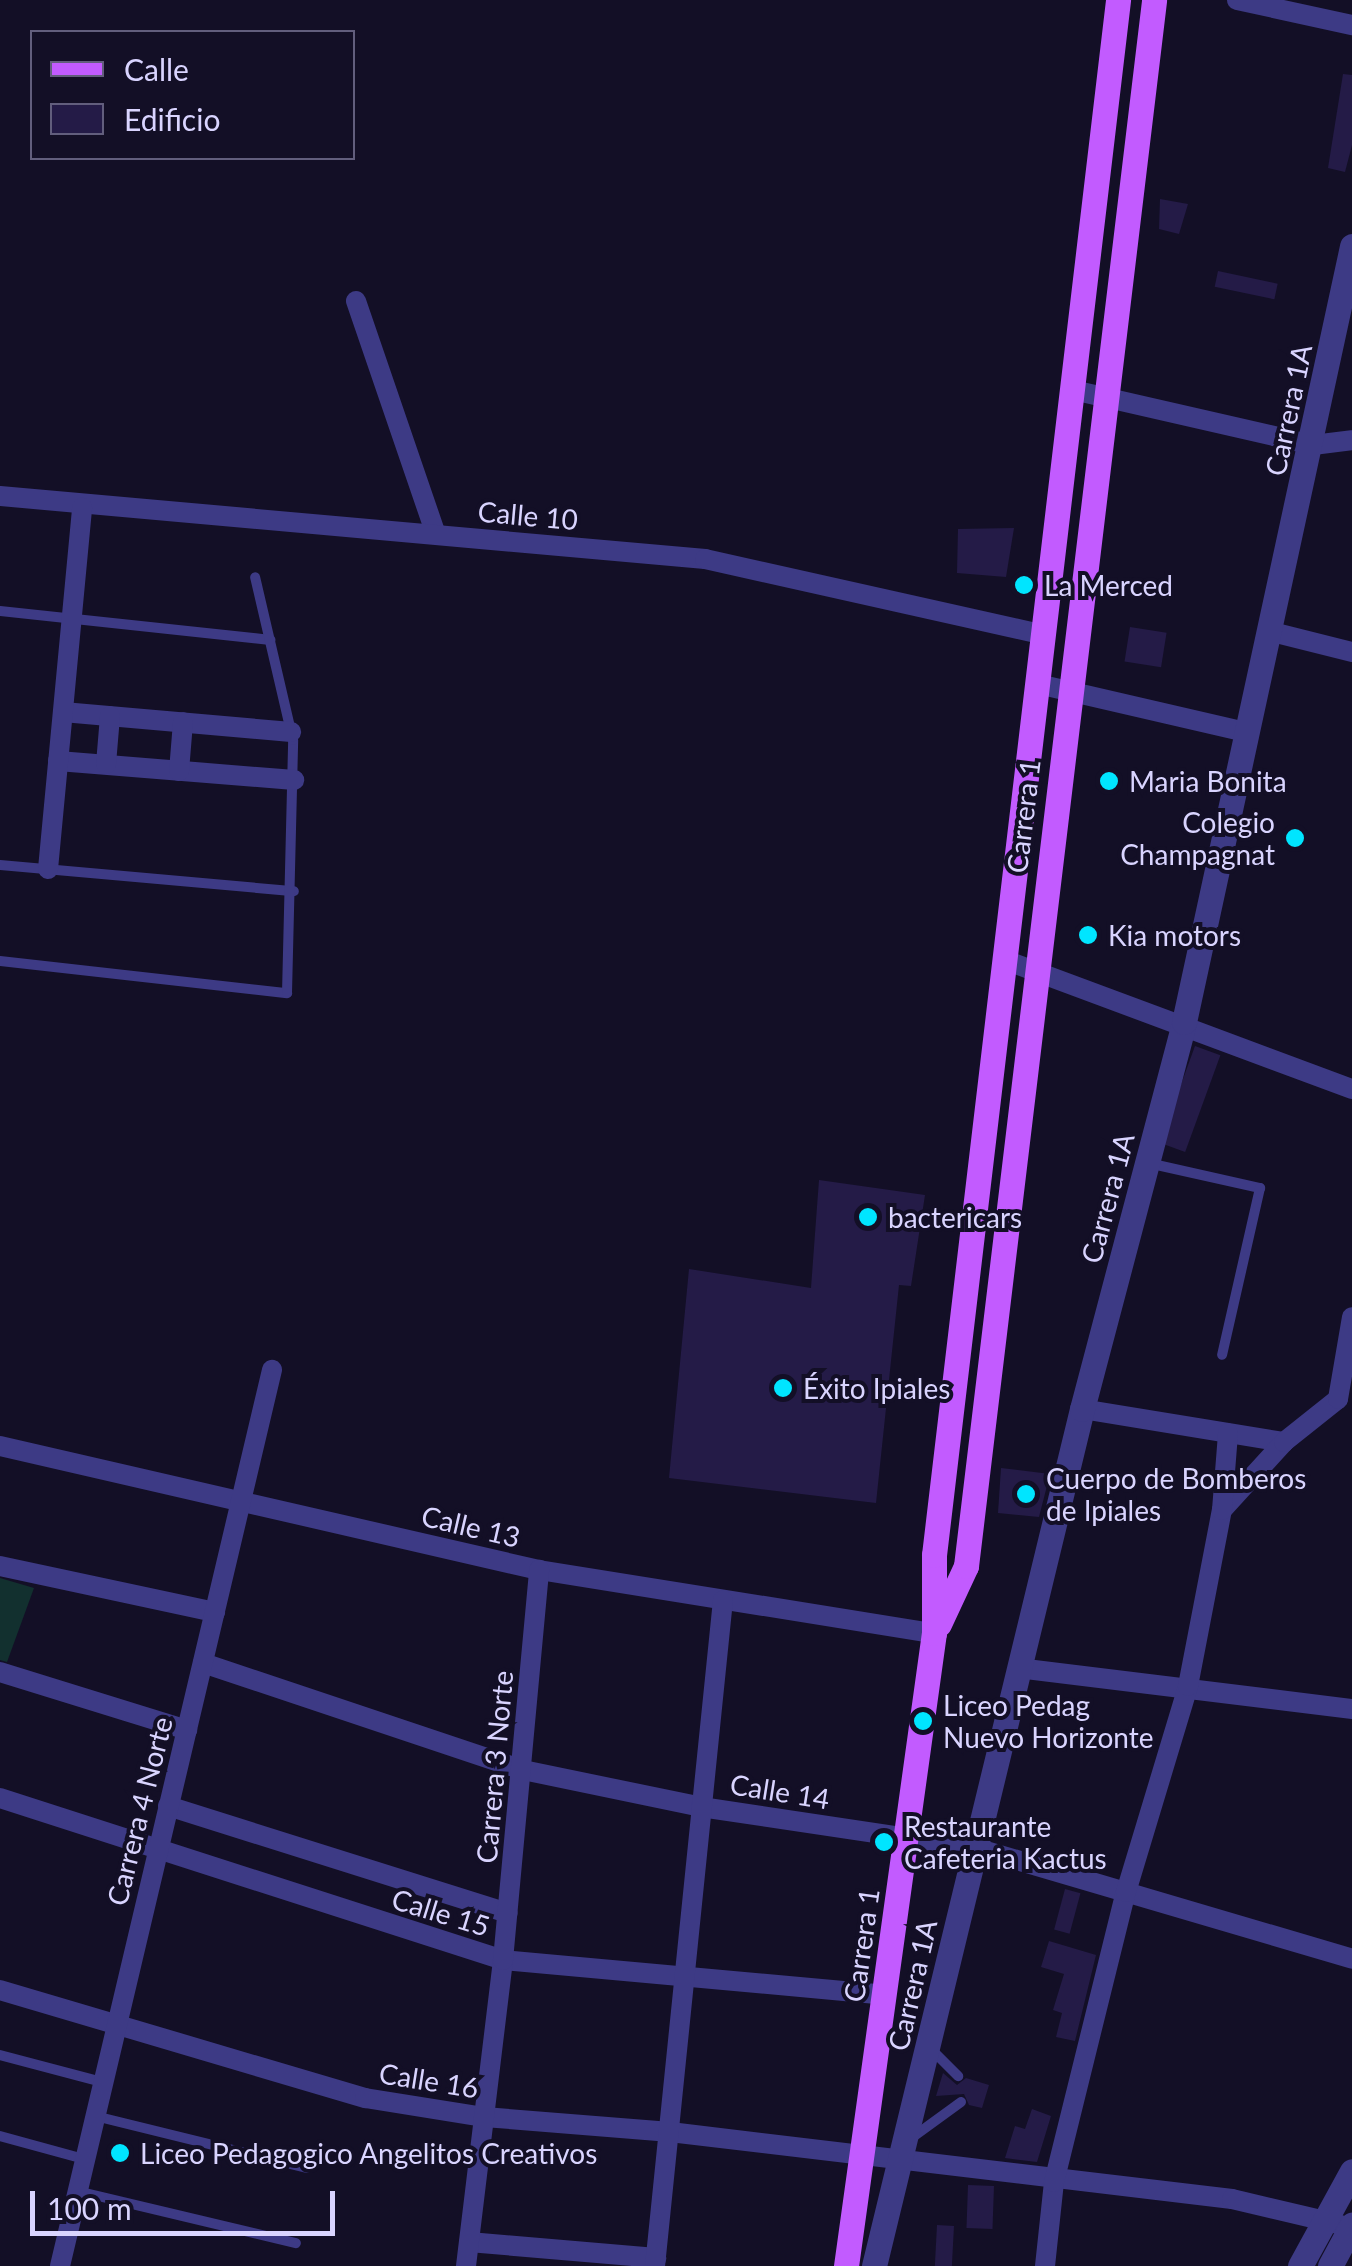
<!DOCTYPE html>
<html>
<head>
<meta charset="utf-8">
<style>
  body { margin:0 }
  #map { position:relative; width:1352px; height:2266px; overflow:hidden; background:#130f26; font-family:Lato,sans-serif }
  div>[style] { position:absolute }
  .green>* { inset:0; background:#12302f }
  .building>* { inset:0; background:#241b47; transform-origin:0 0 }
  .service>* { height:10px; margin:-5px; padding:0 5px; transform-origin:5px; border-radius:5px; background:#3d3a85 }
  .minor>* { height:20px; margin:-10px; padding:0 10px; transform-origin:10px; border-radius:10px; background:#3d3a85 }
  .tertiary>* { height:25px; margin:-12.5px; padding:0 12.5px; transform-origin:12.5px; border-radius:12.5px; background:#3d3a85 }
  .primary>* { height:25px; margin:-12.5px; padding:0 12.5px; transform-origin:12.5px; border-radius:12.5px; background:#c25bff }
  .dots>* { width:28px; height:28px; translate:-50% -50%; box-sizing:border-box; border:5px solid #130f26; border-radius:50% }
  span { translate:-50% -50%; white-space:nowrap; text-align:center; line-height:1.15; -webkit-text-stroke:8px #130f26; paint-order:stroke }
  .street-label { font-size:28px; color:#d9d4ff }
  .poi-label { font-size:28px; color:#d9d4ff }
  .left { translate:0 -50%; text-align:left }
  .right { translate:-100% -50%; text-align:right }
  .legend { position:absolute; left:30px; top:30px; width:325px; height:130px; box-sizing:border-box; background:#130f26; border:2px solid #625e7d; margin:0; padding:12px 18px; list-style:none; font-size:30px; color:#d9d4ff }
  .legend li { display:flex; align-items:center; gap:20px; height:50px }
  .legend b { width:50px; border:2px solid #625e7d }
  .scale { position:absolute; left:30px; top:2191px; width:305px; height:45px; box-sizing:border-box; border:5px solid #d9d4ff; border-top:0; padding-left:12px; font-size:30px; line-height:35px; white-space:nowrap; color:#d9d4ff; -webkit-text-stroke:8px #130f26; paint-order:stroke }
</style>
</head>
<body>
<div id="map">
  <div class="green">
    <i style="clip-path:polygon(0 1578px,34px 1588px,7px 1662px,0 1660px)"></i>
  </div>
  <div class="building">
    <i style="clip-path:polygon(1343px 74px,1352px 75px,1352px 145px,1345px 172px,1328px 168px)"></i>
    <i style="clip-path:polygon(1160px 199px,1188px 204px,1179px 234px,1159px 229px)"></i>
    <i style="left:1218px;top:271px;width:61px;height:16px;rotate:12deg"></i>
    <i style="clip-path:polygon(1014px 528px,1006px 577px,957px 573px,958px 529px)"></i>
    <i style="left:1130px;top:627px;width:37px;height:35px;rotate:9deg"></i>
    <i style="left:1195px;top:1046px;width:27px;height:103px;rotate:20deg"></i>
    <i style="clip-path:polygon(819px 1180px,925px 1195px,911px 1286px,899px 1285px,876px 1503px,669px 1478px,689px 1269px,811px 1288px)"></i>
    <i style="clip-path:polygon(1001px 1468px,1050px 1474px,1039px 1517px,998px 1513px)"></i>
    <i style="left:1065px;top:1889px;width:16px;height:42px;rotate:15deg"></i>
    <i style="clip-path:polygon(1049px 1941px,1096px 1955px,1075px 2041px,1056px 2037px,1062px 2013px,1053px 2010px,1064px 1974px,1041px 1967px)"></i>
    <i style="clip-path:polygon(943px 2073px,957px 2085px,966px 2078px,989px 2085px,982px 2108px,969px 2105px,964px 2094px,936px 2096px)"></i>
    <i style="clip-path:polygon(1032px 2109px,1051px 2116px,1037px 2162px,1005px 2158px,1015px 2126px,1025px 2129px)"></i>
    <i style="left:968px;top:2185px;width:26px;height:43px;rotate:2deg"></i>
    <i style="left:937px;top:2225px;width:17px;height:41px;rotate:3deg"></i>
  </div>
  <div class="service">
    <i style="left:0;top:611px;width:272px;rotate:6.1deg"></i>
    <i style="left:0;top:865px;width:295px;rotate:5.1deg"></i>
    <i style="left:0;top:961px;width:289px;rotate:6.4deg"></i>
    <i style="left:287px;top:993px;width:253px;rotate:-88.6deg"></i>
    <i style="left:293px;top:740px;width:167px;rotate:-103.1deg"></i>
    <i style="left:1148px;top:1163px;width:115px;rotate:12.6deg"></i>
    <i style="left:1260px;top:1188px;width:171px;rotate:102.8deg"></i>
    <i style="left:930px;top:2048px;width:40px;rotate:45deg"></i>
    <i style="left:0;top:2055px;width:106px;rotate:14.8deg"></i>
    <i style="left:95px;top:2116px;width:218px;rotate:13.8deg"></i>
    <i style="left:0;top:2136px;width:87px;rotate:15.3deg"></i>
    <i style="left:906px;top:2142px;width:68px;rotate:-36deg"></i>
    <i style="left:77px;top:2191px;width:225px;rotate:13.4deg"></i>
  </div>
  <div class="minor">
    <i style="left:1237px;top:0;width:118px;rotate:12.3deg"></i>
    <i style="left:356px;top:301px;width:246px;rotate:71.1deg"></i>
    <i style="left:1073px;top:390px;width:246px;rotate:12.9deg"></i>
    <i style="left:1313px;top:445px;width:39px;rotate:-7deg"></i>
    <i style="left:0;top:496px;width:708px;rotate:5.11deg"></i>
    <i style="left:705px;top:559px;width:347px;rotate:12.6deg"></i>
    <i style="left:1268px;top:631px;width:87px;rotate:14deg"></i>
    <i style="left:1038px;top:684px;width:213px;rotate:13deg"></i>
    <i style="left:63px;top:712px;width:229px;rotate:5deg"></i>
    <i style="left:58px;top:761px;width:237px;rotate:4.6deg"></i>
    <i style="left:106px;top:764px;width:48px;rotate:-85.2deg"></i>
    <i style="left:179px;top:771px;width:49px;rotate:-85.3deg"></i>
    <i style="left:48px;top:869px;width:363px;rotate:-84.6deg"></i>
    <i style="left:1005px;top:960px;width:370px;rotate:20.4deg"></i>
    <i style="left:1082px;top:1409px;width:205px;rotate:9.3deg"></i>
    <i style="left:0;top:1446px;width:553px;rotate:12.96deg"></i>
    <i style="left:539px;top:1570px;width:400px;rotate:9.1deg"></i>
    <i style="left:1222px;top:1510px;width:92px;rotate:-47.6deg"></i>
    <i style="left:1284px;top:1442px;width:69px;rotate:-38.5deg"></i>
    <i style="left:1338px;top:1399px;width:83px;rotate:-80.3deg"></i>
    <i style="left:0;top:1566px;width:220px;rotate:12.1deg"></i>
    <i style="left:203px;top:1663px;width:337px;rotate:18.5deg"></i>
    <i style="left:523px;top:1770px;width:182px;rotate:11.7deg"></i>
    <i style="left:701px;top:1807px;width:278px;rotate:8.5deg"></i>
    <i style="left:976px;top:1848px;width:392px;rotate:16.4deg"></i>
    <i style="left:1018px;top:1668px;width:337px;rotate:7deg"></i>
    <i style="left:0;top:1672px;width:196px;rotate:17.2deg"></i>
    <i style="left:0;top:1798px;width:528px;rotate:17.85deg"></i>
    <i style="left:503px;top:1960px;width:383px;rotate:5.2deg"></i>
    <i style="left:168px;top:1806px;width:356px;rotate:17.5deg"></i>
    <i style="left:0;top:1990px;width:381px;rotate:16.5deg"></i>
    <i style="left:365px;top:2098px;width:121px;rotate:9.1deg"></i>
    <i style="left:484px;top:2117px;width:187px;rotate:4.6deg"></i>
    <i style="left:670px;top:2132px;width:566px;rotate:6.8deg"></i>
    <i style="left:1232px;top:2199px;width:109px;rotate:13.3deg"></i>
    <i style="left:469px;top:2242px;width:188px;rotate:4.9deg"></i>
    <i style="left:60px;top:2266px;width:921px;rotate:-76.69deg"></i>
    <i style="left:466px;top:2266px;width:308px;rotate:-83.1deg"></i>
    <i style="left:503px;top:1960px;width:392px;rotate:-84.7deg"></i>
    <i style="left:655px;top:2266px;width:669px;rotate:-84.17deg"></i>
    <i style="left:1045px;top:2266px;width:84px;rotate:-83.9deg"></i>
    <i style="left:1054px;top:2182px;width:299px;rotate:-76.1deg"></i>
    <i style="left:1126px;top:1892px;width:215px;rotate:-73.2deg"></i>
    <i style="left:1188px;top:1686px;width:179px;rotate:-79.1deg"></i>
    <i style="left:1222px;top:1510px;width:77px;rotate:-85.5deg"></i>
  </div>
  <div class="tertiary">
    <i style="left:874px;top:2266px;width:882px;rotate:-76.36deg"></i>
    <i style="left:1082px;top:1409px;width:400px;rotate:-75.2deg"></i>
    <i style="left:1184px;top:1022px;width:794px;rotate:-77.78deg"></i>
    <i style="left:1300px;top:2266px;width:108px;rotate:-61.3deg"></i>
    <i style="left:1330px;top:2266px;width:47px;rotate:-61.8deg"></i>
  </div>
  <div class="primary">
    <i style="left:939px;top:1624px;width:64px;rotate:-65deg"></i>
    <i style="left:966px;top:1566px;width:1577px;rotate:-83.15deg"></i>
    <i style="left:846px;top:2266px;width:639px;rotate:-82.09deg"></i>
    <i style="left:934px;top:1633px;width:78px;rotate:-90deg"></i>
    <i style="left:934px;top:1555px;width:1566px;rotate:-83.25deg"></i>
  </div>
  <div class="dots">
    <i style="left:1024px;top:585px;background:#00e5ff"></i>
    <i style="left:1109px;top:781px;background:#00e5ff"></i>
    <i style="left:1295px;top:838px;background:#00e5ff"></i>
    <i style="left:1088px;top:935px;background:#00e5ff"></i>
    <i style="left:868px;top:1217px;background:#00e5ff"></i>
    <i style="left:783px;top:1388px;background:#00e5ff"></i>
    <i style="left:1026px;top:1494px;background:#00e5ff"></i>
    <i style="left:923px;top:1721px;background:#00e5ff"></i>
    <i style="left:884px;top:1842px;background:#00e5ff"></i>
    <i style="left:120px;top:2153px;background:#00e5ff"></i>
  </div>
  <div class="street-label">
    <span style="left:1288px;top:410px;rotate:-78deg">Carrera 1A</span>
    <span style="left:528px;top:515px;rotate:5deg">Calle 10</span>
    <span style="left:1023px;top:816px;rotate:-83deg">Carrera 1</span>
    <span style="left:1107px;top:1198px;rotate:-75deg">Carrera 1A</span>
    <span style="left:471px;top:1526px;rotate:13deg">Calle 13</span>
    <span style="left:494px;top:1767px;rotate:-85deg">Carrera 3 Norte</span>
    <span style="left:780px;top:1791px;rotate:9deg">Calle 14</span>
    <span style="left:139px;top:1811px;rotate:-76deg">Carrera 4 Norte</span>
    <span style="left:441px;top:1912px;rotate:17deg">Calle 15</span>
    <span style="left:861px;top:1945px;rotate:-82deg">Carrera 1</span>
    <span style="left:912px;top:1985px;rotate:-77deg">Carrera 1A</span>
    <span style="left:429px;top:2080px;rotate:9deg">Calle 16</span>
  </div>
  <div class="poi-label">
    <span class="left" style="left:1044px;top:585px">La Merced</span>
    <span class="left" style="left:1129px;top:781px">Maria Bonita</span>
    <span class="right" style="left:1275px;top:838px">Colegio<br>Champagnat</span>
    <span class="left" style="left:1108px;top:935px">Kia motors</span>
    <span class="left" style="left:888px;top:1217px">bactericars</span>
    <span class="left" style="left:803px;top:1388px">Éxito Ipiales</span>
    <span class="left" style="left:1046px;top:1494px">Cuerpo de Bomberos<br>de Ipiales</span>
    <span class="left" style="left:943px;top:1721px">Liceo Pedag<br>Nuevo Horizonte</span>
    <span class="left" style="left:904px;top:1842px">Restaurante<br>Cafeteria Kactus</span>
    <span class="left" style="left:140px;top:2153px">Liceo Pedagogico Angelitos Creativos</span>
  </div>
  <ul class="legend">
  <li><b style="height:12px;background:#c25bff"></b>Calle</li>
  <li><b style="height:28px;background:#241b47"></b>Edificio</li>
  </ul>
  <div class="scale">100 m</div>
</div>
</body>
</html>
